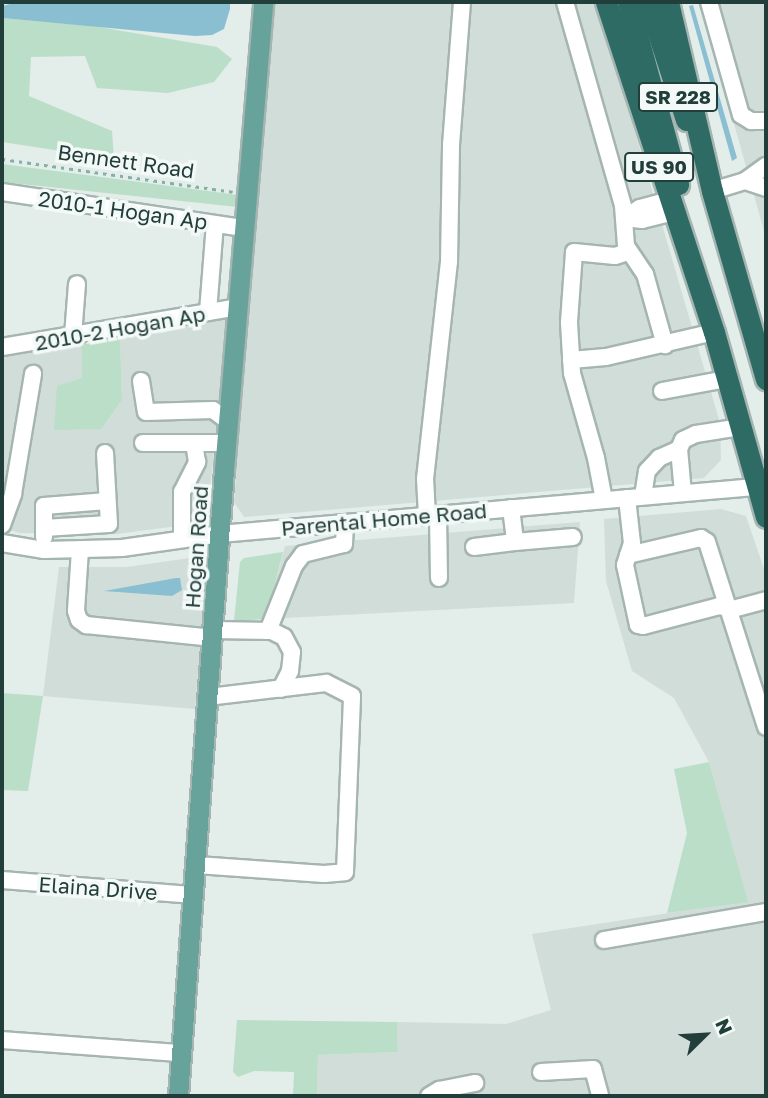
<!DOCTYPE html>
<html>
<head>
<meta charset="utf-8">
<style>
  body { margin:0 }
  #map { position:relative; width:768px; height:1098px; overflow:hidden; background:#e3ede9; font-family:"Golos Text",sans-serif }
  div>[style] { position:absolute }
  .built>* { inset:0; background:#d1ddd8 }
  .green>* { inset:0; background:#bbdec8 }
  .water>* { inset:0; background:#8abfd2 }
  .path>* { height:2.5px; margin-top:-1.25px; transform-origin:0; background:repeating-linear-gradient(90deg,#83b1a7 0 3.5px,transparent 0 8.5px) }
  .roads { filter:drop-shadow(2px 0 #a5b5b1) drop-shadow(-2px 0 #a5b5b1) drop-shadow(0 2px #a5b5b1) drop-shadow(0 -2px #a5b5b1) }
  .minor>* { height:16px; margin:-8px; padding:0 8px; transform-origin:8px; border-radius:8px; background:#fff }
  .major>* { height:19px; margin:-9.5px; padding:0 9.5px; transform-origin:9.5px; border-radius:9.5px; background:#67a39a }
  .highway>* { height:21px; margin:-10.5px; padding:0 10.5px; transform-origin:10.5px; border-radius:10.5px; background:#2e6b65 }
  span { translate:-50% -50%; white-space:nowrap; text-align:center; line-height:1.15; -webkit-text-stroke:7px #f3f9f7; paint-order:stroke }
  .shield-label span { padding:2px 5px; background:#f3f9f7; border:2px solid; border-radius:5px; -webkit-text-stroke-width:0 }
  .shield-label { font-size:19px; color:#223e3a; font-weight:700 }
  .street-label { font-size:21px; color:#223e3a }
  .frame { position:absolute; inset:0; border:4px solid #223e3a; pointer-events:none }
  .north { position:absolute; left:670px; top:1000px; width:70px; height:70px; -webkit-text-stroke:5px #f3f9f7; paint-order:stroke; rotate:66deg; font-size:19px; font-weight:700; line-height:28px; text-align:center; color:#223e3a }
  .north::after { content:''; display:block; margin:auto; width:24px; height:32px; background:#223e3a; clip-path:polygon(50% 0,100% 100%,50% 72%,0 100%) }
</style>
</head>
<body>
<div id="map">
  <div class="built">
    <i style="clip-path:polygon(270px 2px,597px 2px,720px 423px,721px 460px,704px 478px,244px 517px,234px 502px,243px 385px,244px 307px)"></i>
    <i style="clip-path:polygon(700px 2px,766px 2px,766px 238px)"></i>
    <i style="clip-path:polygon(228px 315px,207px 518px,200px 523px,117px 534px,20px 533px,2px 528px,2px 355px,81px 342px,82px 379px,54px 429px,100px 429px,122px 400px,120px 335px)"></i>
    <i style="clip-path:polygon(721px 509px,746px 516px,766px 575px,766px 1096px,317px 1096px,318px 1055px,398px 1052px,397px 1022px,506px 1024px,551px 1010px,532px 934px,747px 901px,709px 762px,674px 698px,632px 671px,606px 581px,604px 519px)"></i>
    <i style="clip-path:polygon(580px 522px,574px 603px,266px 619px,285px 546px)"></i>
    <i style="clip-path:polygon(190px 558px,202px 564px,206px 574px,195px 709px,43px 696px,59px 567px,127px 567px)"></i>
  </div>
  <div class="green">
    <i style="clip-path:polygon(2px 18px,93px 26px,217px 47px,232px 59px,214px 82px,168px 93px,97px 88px,85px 56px,31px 57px,29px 96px,112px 131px,114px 159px,2px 142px)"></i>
    <i style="clip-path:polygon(2px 164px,238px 195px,238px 207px,2px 182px)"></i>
    <i style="clip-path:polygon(120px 335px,122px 400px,101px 429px,54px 430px,57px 386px,82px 378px,81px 342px)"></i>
    <i style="clip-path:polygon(283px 552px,266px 619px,234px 621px,240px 562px,244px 558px)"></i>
    <i style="clip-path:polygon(2px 693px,43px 696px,28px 791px,2px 790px)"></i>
    <i style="clip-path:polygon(709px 762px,748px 902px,667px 913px,687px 833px,674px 769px)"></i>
    <i style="clip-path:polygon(237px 1020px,397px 1022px,398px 1052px,318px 1055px,317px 1096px,293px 1096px,294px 1072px,254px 1071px,238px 1077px,233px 1072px)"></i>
  </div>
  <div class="water">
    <i style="clip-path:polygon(18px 2px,230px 2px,230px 9px,224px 29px,212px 35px,195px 36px,2px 18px,2px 6px)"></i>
    <i style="clip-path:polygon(693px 5px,737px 158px,732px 161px,689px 6px)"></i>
    <i style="clip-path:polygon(176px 578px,180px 578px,182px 590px,172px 596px,104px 591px)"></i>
  </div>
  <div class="path">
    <i style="left:2px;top:159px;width:233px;rotate:8.1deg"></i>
  </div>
  <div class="roads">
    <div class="minor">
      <i style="left:565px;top:2px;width:212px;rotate:74.1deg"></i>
      <i style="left:623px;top:206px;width:40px;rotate:85.7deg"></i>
      <i style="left:626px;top:246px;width:34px;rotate:56deg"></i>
      <i style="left:645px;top:274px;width:74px;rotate:74.3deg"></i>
      <i style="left:709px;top:2px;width:117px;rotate:74.2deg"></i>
      <i style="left:741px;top:115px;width:12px;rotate:31deg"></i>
      <i style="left:751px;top:121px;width:15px"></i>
      <i style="left:745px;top:181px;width:22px;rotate:18deg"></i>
      <i style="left:712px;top:191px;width:34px;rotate:-17deg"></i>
      <i style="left:745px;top:181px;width:26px;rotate:-36deg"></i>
      <i style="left:2px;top:192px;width:245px;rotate:8.5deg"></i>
      <i style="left:625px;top:218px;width:17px;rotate:7deg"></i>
      <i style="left:642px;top:220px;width:33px;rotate:-14deg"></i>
      <i style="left:625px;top:218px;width:18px;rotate:-34deg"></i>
      <i style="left:640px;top:208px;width:31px;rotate:-15deg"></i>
      <i style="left:208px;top:312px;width:88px;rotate:-85.5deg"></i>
      <i style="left:73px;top:336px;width:52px;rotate:-85.6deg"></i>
      <i style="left:2px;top:347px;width:239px;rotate:-9.6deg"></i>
      <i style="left:571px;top:360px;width:35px;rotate:-5deg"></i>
      <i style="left:606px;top:357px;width:111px;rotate:-13deg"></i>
      <i style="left:141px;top:381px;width:31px;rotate:81deg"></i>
      <i style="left:146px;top:412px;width:67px;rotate:-1.7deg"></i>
      <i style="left:213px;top:410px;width:19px;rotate:36deg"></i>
      <i style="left:662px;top:391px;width:66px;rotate:-10.5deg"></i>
      <i style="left:143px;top:443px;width:83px"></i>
      <i style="left:683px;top:493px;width:44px;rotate:-95.2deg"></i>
      <i style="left:679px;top:449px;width:10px;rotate:-66deg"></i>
      <i style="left:683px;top:440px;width:14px;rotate:-25deg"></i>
      <i style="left:696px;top:434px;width:46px;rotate:-8.8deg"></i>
      <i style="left:643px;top:496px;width:25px;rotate:-81deg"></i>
      <i style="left:647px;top:471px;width:18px;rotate:-47deg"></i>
      <i style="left:659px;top:458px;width:22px;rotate:-24deg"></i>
      <i style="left:627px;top:498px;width:45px;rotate:83.7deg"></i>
      <i style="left:632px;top:543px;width:23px;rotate:108deg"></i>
      <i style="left:625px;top:565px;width:61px;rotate:77.8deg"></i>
      <i style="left:638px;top:625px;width:5px;rotate:11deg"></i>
      <i style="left:643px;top:626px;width:79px;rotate:-14.7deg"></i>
      <i style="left:719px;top:606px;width:14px;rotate:12deg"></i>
      <i style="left:733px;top:609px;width:34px;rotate:-15deg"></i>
      <i style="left:604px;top:500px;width:43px;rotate:-100.8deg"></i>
      <i style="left:596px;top:458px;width:88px;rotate:-105.8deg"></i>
      <i style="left:572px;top:373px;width:51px;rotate:-93.4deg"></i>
      <i style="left:569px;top:322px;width:70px;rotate:-85.9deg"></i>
      <i style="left:574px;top:252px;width:41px;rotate:5.6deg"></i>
      <i style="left:615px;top:256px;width:14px;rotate:-17deg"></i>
      <i style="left:511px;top:508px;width:34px;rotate:83deg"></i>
      <i style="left:515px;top:542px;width:58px;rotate:-4.9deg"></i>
      <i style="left:438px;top:515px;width:63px;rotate:89.1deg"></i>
      <i style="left:427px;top:516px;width:37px;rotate:-93deg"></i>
      <i style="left:425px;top:479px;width:218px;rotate:-83.7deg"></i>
      <i style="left:449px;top:262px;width:117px;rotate:-89deg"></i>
      <i style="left:451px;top:145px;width:143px;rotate:-85.6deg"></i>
      <i style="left:2px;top:525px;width:33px;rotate:-70deg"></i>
      <i style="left:13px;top:494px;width:122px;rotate:-80.5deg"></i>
      <i style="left:44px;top:528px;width:65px;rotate:-3.5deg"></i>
      <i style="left:109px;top:524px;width:71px;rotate:-93.2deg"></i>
      <i style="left:44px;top:537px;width:31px;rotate:-90deg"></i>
      <i style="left:44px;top:506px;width:63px;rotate:-4.5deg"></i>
      <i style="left:182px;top:539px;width:47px;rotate:-90deg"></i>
      <i style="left:182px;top:492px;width:34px;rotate:-63deg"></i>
      <i style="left:197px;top:462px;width:19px;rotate:-99deg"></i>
      <i style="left:2px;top:543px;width:43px;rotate:9.5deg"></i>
      <i style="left:44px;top:550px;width:78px;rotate:-1.5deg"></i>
      <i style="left:122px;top:548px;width:99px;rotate:-8.1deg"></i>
      <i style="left:220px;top:534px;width:548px;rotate:-5.02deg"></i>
      <i style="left:474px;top:547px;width:41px;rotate:-7deg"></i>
      <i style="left:80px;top:550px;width:61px;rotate:93.8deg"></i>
      <i style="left:76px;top:611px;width:9px;rotate:72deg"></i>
      <i style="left:79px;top:620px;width:9px;rotate:36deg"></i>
      <i style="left:86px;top:625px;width:128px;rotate:5.8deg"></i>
      <i style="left:628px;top:555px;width:75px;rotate:-13.1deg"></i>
      <i style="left:701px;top:538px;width:7px;rotate:34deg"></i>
      <i style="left:707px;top:542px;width:194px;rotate:72.3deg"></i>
      <i style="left:213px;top:630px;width:59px;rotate:1deg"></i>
      <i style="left:272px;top:631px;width:13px;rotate:27deg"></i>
      <i style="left:284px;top:637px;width:17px;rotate:62deg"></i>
      <i style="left:292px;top:652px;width:19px;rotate:96deg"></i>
      <i style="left:290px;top:671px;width:20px;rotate:117deg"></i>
      <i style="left:268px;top:631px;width:70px;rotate:-68.2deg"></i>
      <i style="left:294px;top:566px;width:15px;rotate:-53deg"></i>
      <i style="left:303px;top:554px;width:42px;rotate:-13.7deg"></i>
      <i style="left:344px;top:544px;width:21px;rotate:-87deg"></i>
      <i style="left:197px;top:865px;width:127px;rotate:4.1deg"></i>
      <i style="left:324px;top:874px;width:21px;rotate:-5deg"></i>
      <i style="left:345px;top:872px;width:176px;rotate:-87.7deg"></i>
      <i style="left:352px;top:696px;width:29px;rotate:-153deg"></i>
      <i style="left:326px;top:683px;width:118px;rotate:173.2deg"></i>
      <i style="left:2px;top:880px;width:193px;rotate:4.5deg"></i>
      <i style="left:604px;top:940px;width:164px;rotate:-9.8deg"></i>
      <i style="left:2px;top:1040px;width:179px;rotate:4.2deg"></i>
      <i style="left:541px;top:1072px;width:52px;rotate:-3.3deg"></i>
      <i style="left:593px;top:1069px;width:28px;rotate:75deg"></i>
      <i style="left:429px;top:1096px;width:12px;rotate:-31deg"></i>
      <i style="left:439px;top:1090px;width:37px;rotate:-11deg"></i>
    </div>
    <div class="major">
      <i style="left:178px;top:1096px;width:628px;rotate:-85.8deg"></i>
      <i style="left:224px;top:470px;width:470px;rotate:-85.2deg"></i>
    </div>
    <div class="highway">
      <i style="left:606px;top:2px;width:347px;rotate:71.9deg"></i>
      <i style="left:714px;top:332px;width:192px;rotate:74.3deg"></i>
      <i style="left:628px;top:2px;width:189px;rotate:74.6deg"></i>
      <i style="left:648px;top:2px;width:124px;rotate:72.1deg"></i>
      <i style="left:668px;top:2px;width:194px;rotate:76.9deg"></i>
      <i style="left:712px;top:191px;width:196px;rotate:74deg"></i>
    </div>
  </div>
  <div class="shield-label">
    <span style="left:678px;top:97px">SR 228</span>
    <span style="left:659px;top:167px">US 90</span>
  </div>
  <div class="street-label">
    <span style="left:126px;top:161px;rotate:8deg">Bennett Road</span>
    <span style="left:123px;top:210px;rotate:8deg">2010-1 Hogan Ap</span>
    <span style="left:120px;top:328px;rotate:-10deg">2010-2 Hogan Ap</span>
    <span style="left:384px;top:519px;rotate:-5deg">Parental Home Road</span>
    <span style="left:196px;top:547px;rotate:-86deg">Hogan Road</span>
    <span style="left:98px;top:888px;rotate:4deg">Elaina Drive</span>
  </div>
  <div class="frame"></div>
  <div class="north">N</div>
</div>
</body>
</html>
